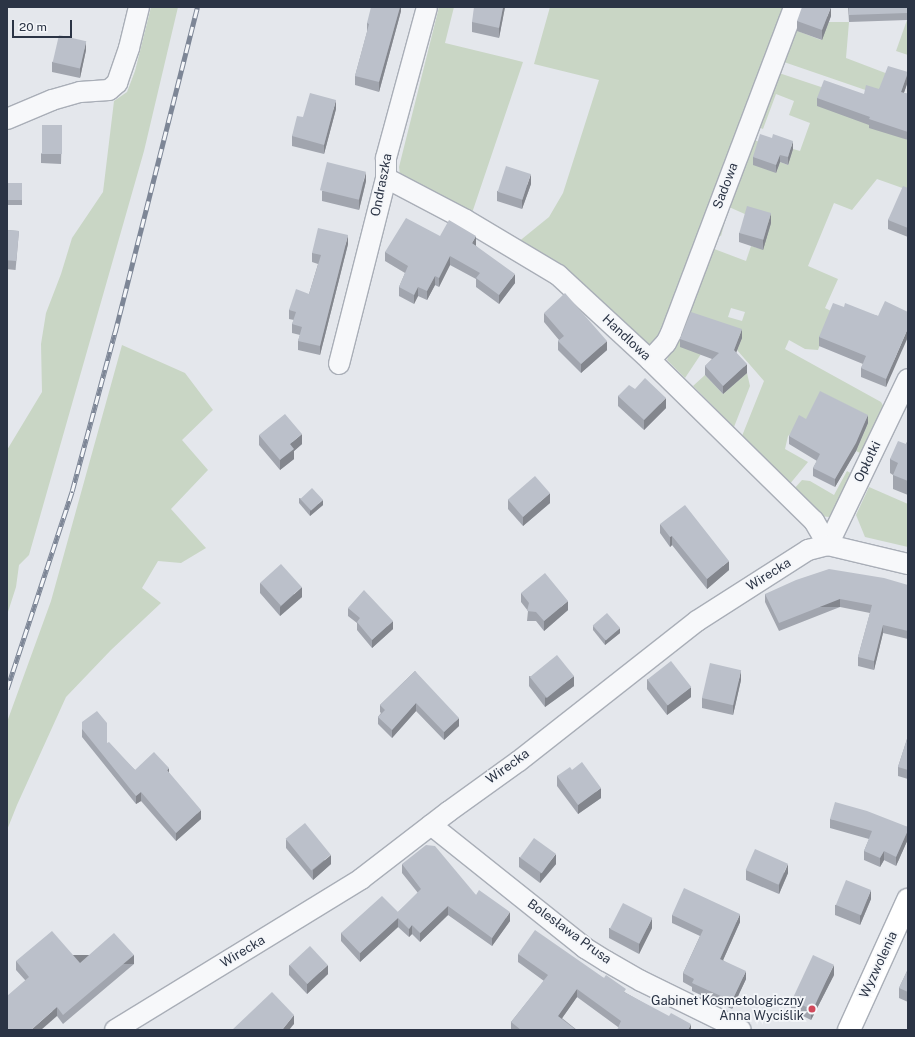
<!DOCTYPE html>
<html>
<head>
<meta charset="utf-8">
<style>
  body { margin:0 }
  #map { position:relative; width:915px; height:1037px; overflow:hidden; background:#e4e7ec; font-family:"Public Sans",sans-serif }
  div>[style] { position:absolute }
  .green>* { inset:0; background:#c9d6c5 }
  .roads { filter:drop-shadow(1px 0 #a9aeb7) drop-shadow(-1px 0 #a9aeb7) drop-shadow(0 1px #a9aeb7) drop-shadow(0 -1px #a9aeb7) }
  .street>* { height:20px; margin:-10px; padding:0 10px; transform-origin:10px; border-radius:10px; background:#f7f8fa }
  .secondary>* { height:22px; margin:-11px; padding:0 11px; transform-origin:11px; border-radius:11px; background:#fff }
  .rail>* { height:4.5px; margin-top:-2.25px; transform-origin:0; background:repeating-linear-gradient(90deg,#f4f6f9 0 9px,#7d8696 0 18px); box-sizing:border-box; border-block:1px solid #7d8696 }
  .wall>* { inset:0; background:#a1a5ae; transform-origin:0 0 }
  .shaded-wall>* { inset:0; background:#83868d; transform-origin:0 0 }
  .building>* { inset:0; background:#bbc0ca; transform-origin:0 0 }
  .dots>* { width:11px; height:11px; translate:-50% -50%; box-sizing:border-box; border:2px solid #f4f6f9; border-radius:50% }
  span { translate:-50% -50%; white-space:nowrap; text-align:center; line-height:1.15; -webkit-text-stroke:3.5px #f4f6f9; paint-order:stroke }
  .street-label { font-size:13px; color:#2b3445 }
  .poi-label { font-size:13px; color:#2b3445 }
  .right { translate:-100% -50%; text-align:right }
  .frame { position:absolute; inset:0; border:8px solid #2b3445; pointer-events:none }
  .scale { position:absolute; left:12px; top:20px; width:60px; height:18px; box-sizing:border-box; border:2px solid #2b3445; border-top:0; padding-left:5px; font-size:12px; line-height:14px; white-space:nowrap; color:#2b3445; -webkit-text-stroke:3px #f4f6f9; paint-order:stroke }
</style>
</head>
<body>
<div id="map">
  <div class="green">
    <i style="clip-path:polygon(151px 7px,178px 7px,144px 151px,29px 555px,19px 565px,16px 587px,7px 615px,7px 450px,42px 392px,41px 344px,46px 313px,61px 274px,72px 238px,103px 192px,114px 101px,127px 92px,135px 71px)"></i>
    <i style="clip-path:polygon(439px 7px,454px 7px,445px 43px,523px 62px,472px 213px,400px 175px,399px 167px)"></i>
    <i style="clip-path:polygon(550px 7px,786px 7px,664px 331px,652px 346px,646px 346px,517px 243px,549px 217px,563px 193px,599px 80px,534px 64px)"></i>
    <i style="clip-path:polygon(907px 20px,908px 20px,908px 55px,896px 51px)"></i>
    <i style="clip-path:polygon(829px 22px,849px 22px,846px 58px,888px 74px,880px 95px,781px 61px,795px 30px,821px 40px)"></i>
    <i style="clip-path:polygon(evenodd,776px 72px,824px 88px,853px 117px,908px 140px,908px 190px,877px 179px,852px 210px,834px 203px,808px 266px,838px 279px,825px 308px,833px 312px,818px 350px,805px 349px,789px 340px,785px 349px,881px 402px,886px 411px,864px 455px,856px 451px,868px 423px,811px 416px,788px 436px,785px 449px,808px 462px,789px 485px,742px 436px,764px 381px,737px 350px,742px 338px,703px 351px,685px 378px,667px 360px,709px 247px,746px 261px,751px 246px,762px 249px,747px 215px,729px 207px,721px 236px,715px 234px,751px 139px,760px 142px,776px 173px,780px 162px,788px 165px,793px 149px,800px 151px,810px 123px,789px 115px,794px 101px,776px 94px,763px 129px,756px 126px,776px 72px,731px 308px,745px 312px,742px 321px,728px 317px,731px 308px)"></i>
    <i style="clip-path:polygon(122px 345px,185px 373px,213px 410px,182px 440px,208px 470px,171px 509px,206px 548px,181px 563px,158px 561px,142px 588px,161px 603px,111px 650px,66px 697px,17px 805px,7px 830px,7px 722px,51px 601px)"></i>
    <i style="clip-path:polygon(747px 373px,750px 386px,734px 427px,693px 386px,705px 375px,723px 394px)"></i>
    <i style="clip-path:polygon(847px 471px,854px 475px,833px 514px,829px 517px,820px 516px,793px 490px,802px 480px,810px 481px,834px 495px)"></i>
    <i style="clip-path:polygon(869px 487px,908px 504px,908px 547px,865px 537px,856px 515px)"></i>
  </div>
  <div class="roads">
    <div class="street">
      <i style="left:7px;top:119px;width:49px;rotate:-22.9deg"></i>
      <i style="left:52px;top:100px;width:29px;rotate:-16deg"></i>
      <i style="left:80px;top:92px;width:29px;rotate:-4deg"></i>
      <i style="left:109px;top:90px;width:11px;rotate:-41deg"></i>
      <i style="left:117px;top:83px;width:37px;rotate:-71deg"></i>
      <i style="left:129px;top:48px;width:42px;rotate:-76.3deg"></i>
      <i style="left:386px;top:178px;width:90px;rotate:27.7deg"></i>
      <i style="left:466px;top:220px;width:107px;rotate:30.9deg"></i>
      <i style="left:558px;top:275px;width:125px;rotate:42.7deg"></i>
      <i style="left:650px;top:360px;width:230px;rotate:44.5deg"></i>
      <i style="left:814px;top:521px;width:28px;rotate:60deg"></i>
      <i style="left:650px;top:360px;width:23px;rotate:-47deg"></i>
      <i style="left:666px;top:343px;width:11px;rotate:-63deg"></i>
      <i style="left:671px;top:333px;width:348px;rotate:-69.3deg"></i>
      <i style="left:339px;top:364px;width:192px;rotate:-75.8deg"></i>
      <i style="left:386px;top:178px;width:20px;rotate:-90deg"></i>
      <i style="left:386px;top:158px;width:156px;rotate:-74.8deg"></i>
      <i style="left:828px;top:545px;width:184px;rotate:-64.3deg"></i>
      <i style="left:431px;top:825px;width:197px;rotate:38.6deg"></i>
      <i style="left:585px;top:948px;width:25px;rotate:32deg"></i>
      <i style="left:606px;top:961px;width:40px;rotate:29.7deg"></i>
      <i style="left:641px;top:981px;width:111px;rotate:26.1deg"></i>
      <i style="left:115px;top:1030px;width:289px;rotate:-31.5deg"></i>
      <i style="left:361px;top:879px;width:110px;rotate:-37.6deg"></i>
      <i style="left:448px;top:812px;width:87px;rotate:-35.7deg"></i>
      <i style="left:519px;top:761px;width:226px;rotate:-38.2deg"></i>
      <i style="left:697px;top:621px;width:132px;rotate:-32.6deg"></i>
      <i style="left:808px;top:550px;width:21px;rotate:-14deg"></i>
      <i style="left:828px;top:545px;width:82px;rotate:13.4deg"></i>
    </div>
    <div class="secondary">
      <i style="left:849px;top:1030px;width:143px;rotate:-65.6deg"></i>
    </div>
  </div>
  <div class="rail">
    <i style="left:7px;top:689px;width:208px;rotate:-71.8deg"></i>
    <i style="left:72px;top:491px;width:165px;rotate:-74.9deg"></i>
    <i style="left:115px;top:332px;width:335px;rotate:-75.8deg"></i>
  </div>
  <div class="wall">
    <i style="clip-path:polygon(401px 7px,401px 11px,379px 92px,355px 85px,355px 76px,367px 32px,367px 23px)"></i>
    <i style="clip-path:polygon(505px 7px,499px 38px,472px 32px,472px 22px)"></i>
    <i style="clip-path:polygon(848px 7px,908px 7px,907px 20px,849px 22px)"></i>
    <i style="clip-path:polygon(831px 16px,822px 40px,797px 31px,797px 21px)"></i>
    <i style="clip-path:polygon(86px 50px,80px 78px,52px 72px,52px 62px)"></i>
    <i style="clip-path:polygon(908px 72px,908px 81px,904px 93px,908px 94px,908px 140px,869px 128px,869px 125px,817px 106px,817px 98px,864px 94px,879px 89px)"></i>
    <i style="clip-path:polygon(336px 109px,324px 154px,292px 146px,292px 136px,303px 117px)"></i>
    <i style="clip-path:polygon(62px 125px,61px 164px,41px 163px,41px 154px)"></i>
    <i style="clip-path:polygon(772px 138px,793px 149px,788px 165px,780px 162px,776px 173px,753px 165px,753px 157px)"></i>
    <i style="clip-path:polygon(366px 181px,359px 210px,322px 201px,322px 191px)"></i>
    <i style="left:7px;top:183px;width:15px;height:22px"></i>
    <i style="clip-path:polygon(531px 184px,522px 209px,497px 201px,497px 191px)"></i>
    <i style="clip-path:polygon(908px 188px,908px 237px,888px 229px,888px 220px)"></i>
    <i style="clip-path:polygon(771px 223px,763px 250px,739px 242px,739px 233px)"></i>
    <i style="left:7px;top:230px;width:12px;height:39px;rotate:5deg"></i>
    <i style="clip-path:polygon(440px 236px,476px 245px,476px 246px,515px 283px,499px 304px,476px 287px,476px 279px,450px 265px,439px 287px,435px 285px,427px 300px,418px 296px,414px 304px,399px 296px,399px 287px,405px 273px,385px 261px,385px 252px)"></i>
    <i style="clip-path:polygon(348px 244px,320px 355px,298px 350px,298px 341px,300px 335px,292px 333px,292px 324px,294px 320px,289px 319px,289px 310px,309px 294px,318px 264px,312px 262px,312px 253px)"></i>
    <i style="clip-path:polygon(844px 307px,878px 316px,908px 312px,886px 387px,861px 377px,861px 368px,863px 364px,819px 346px,819px 337px)"></i>
    <i style="clip-path:polygon(544px 313px,607px 350px,581px 373px,558px 350px,558px 341px,559px 340px,544px 322px)"></i>
    <i style="clip-path:polygon(742px 338px,736px 352px,747px 373px,723px 394px,705px 375px,705px 366px,712px 359px,680px 347px,680px 339px)"></i>
    <i style="clip-path:polygon(635px 389px,666px 408px,644px 430px,618px 406px,618px 396px)"></i>
    <i style="clip-path:polygon(806px 419px,868px 423px,856px 451px,835px 487px,813px 476px,813px 468px,817px 461px,789px 444px,789px 436px)"></i>
    <i style="clip-path:polygon(259px 435px,302px 444px,294px 451px,294px 459px,280px 470px,259px 445px)"></i>
    <i style="clip-path:polygon(908px 440px,908px 495px,893px 489px,893px 475px,890px 473px,890px 459px,906px 444px)"></i>
    <i style="clip-path:polygon(299px 498px,323px 505px,310px 516px,299px 503px)"></i>
    <i style="clip-path:polygon(508px 500px,550px 503px,523px 526px,508px 509px)"></i>
    <i style="clip-path:polygon(660px 524px,729px 570px,707px 589px,672px 545px,670px 547px,660px 533px)"></i>
    <i style="clip-path:polygon(260px 583px,302px 597px,280px 616px,260px 593px)"></i>
    <i style="clip-path:polygon(908px 585px,908px 639px,883px 633px,874px 670px,858px 666px,858px 657px,870px 613px,840px 607px,779px 631px,765px 602px,765px 594px)"></i>
    <i style="clip-path:polygon(521px 593px,568px 610px,544px 631px,536px 621px,527px 621px,528px 611px,521px 602px)"></i>
    <i style="clip-path:polygon(348px 608px,393px 629px,372px 648px,357px 630px,357px 623px,348px 616px)"></i>
    <i style="clip-path:polygon(593px 626px,620px 633px,605px 645px,593px 630px)"></i>
    <i style="clip-path:polygon(415px 671px,459px 726px,444px 740px,416px 711px,392px 738px,378px 724px,378px 717px,381px 713px,380px 712px,380px 705px)"></i>
    <i style="clip-path:polygon(529px 676px,574px 686px,545px 707px,529px 686px)"></i>
    <i style="clip-path:polygon(647px 679px,691px 697px,667px 715px,647px 689px)"></i>
    <i style="clip-path:polygon(741px 680px,733px 715px,702px 708px,702px 698px)"></i>
    <i style="clip-path:polygon(82px 722px,107px 743px,135px 770px,169px 773px,201px 819px,176px 841px,141px 801px,136px 804px,82px 737px)"></i>
    <i style="clip-path:polygon(908px 736px,908px 779px,898px 776px,898px 767px)"></i>
    <i style="clip-path:polygon(572px 770px,601px 798px,578px 814px,557px 786px,557px 776px)"></i>
    <i style="clip-path:polygon(830px 819px,908px 827px,908px 839px,896px 866px,884px 860px,880px 867px,864px 860px,864px 851px,869px 839px,830px 828px)"></i>
    <i style="clip-path:polygon(286px 839px,331px 864px,313px 880px,286px 848px)"></i>
    <i style="clip-path:polygon(519px 857px,556px 864px,540px 883px,519px 867px)"></i>
    <i style="clip-path:polygon(402px 864px,476px 895px,510px 921px,492px 946px,448px 915px,420px 942px,412px 934px,409px 937px,398px 927px,360px 962px,341px 941px,341px 933px,398px 912px,418px 893px,402px 873px)"></i>
    <i style="clip-path:polygon(746px 870px,788px 873px,779px 894px,746px 880px)"></i>
    <i style="clip-path:polygon(871px 899px,860px 925px,835px 915px,835px 905px)"></i>
    <i style="clip-path:polygon(672px 915px,740px 922px,723px 960px,746px 979px,732px 1009px,692px 991px,692px 987px,683px 982px,683px 973px,700px 936px,672px 923px)"></i>
    <i style="clip-path:polygon(609px 928px,652px 928px,639px 954px,609px 938px)"></i>
    <i style="clip-path:polygon(518px 954px,604px 978px,626px 993px,691px 1030px,618px 1027px,577px 997px,562px 1018px,577px 1030px,511px 1030px,511px 1022px,544px 981px,518px 962px)"></i>
    <i style="clip-path:polygon(16px 961px,80px 963px,134px 964px,63px 1024px,57px 1016px,25px 980px,16px 970px)"></i>
    <i style="clip-path:polygon(289px 965px,328px 974px,307px 994px,289px 975px)"></i>
    <i style="clip-path:polygon(908px 969px,908px 1002px,899px 998px,899px 988px)"></i>
    <i style="clip-path:polygon(834px 975px,811px 1020px,791px 1010px,791px 1000px)"></i>
  </div>
  <div class="shaded-wall">
    <i style="clip-path:polygon(400px 7px,401px 7px,401px 11px,379px 92px,379px 82px)"></i>
    <i style="clip-path:polygon(503px 7px,505px 7px,499px 38px,499px 28px)"></i>
    <i style="clip-path:polygon(831px 7px,831px 16px,822px 40px,822px 30px)"></i>
    <i style="clip-path:polygon(908px 8px,908px 16px,907px 20px,907px 13px)"></i>
    <i style="clip-path:polygon(86px 41px,86px 50px,80px 78px,80px 68px)"></i>
    <i style="clip-path:polygon(908px 73px,908px 81px,901px 101px,901px 92px)"></i>
    <i style="clip-path:polygon(336px 100px,336px 109px,324px 154px,324px 145px)"></i>
    <i style="clip-path:polygon(793px 141px,793px 149px,788px 165px,788px 157px)"></i>
    <i style="clip-path:polygon(780px 155px,780px 162px,776px 173px,776px 165px)"></i>
    <i style="clip-path:polygon(366px 172px,366px 181px,359px 210px,359px 200px)"></i>
    <i style="clip-path:polygon(531px 174px,531px 184px,522px 209px,522px 200px)"></i>
    <i style="clip-path:polygon(771px 213px,771px 223px,763px 250px,763px 240px)"></i>
    <i style="clip-path:polygon(348px 235px,348px 244px,320px 355px,320px 346px)"></i>
    <i style="clip-path:polygon(476px 236px,476px 245px,472px 252px,472px 243px)"></i>
    <i style="clip-path:polygon(450px 256px,450px 265px,439px 287px,439px 278px)"></i>
    <i style="clip-path:polygon(515px 274px,515px 283px,499px 304px,499px 295px)"></i>
    <i style="clip-path:polygon(435px 276px,435px 285px,427px 300px,427px 291px)"></i>
    <i style="clip-path:polygon(418px 287px,418px 296px,414px 304px,414px 295px)"></i>
    <i style="clip-path:polygon(908px 328px,908px 337px,886px 387px,886px 379px)"></i>
    <i style="clip-path:polygon(742px 329px,742px 338px,734px 358px,734px 350px)"></i>
    <i style="clip-path:polygon(607px 341px,607px 350px,581px 373px,581px 364px)"></i>
    <i style="clip-path:polygon(747px 364px,747px 373px,723px 394px,723px 386px)"></i>
    <i style="clip-path:polygon(666px 398px,666px 408px,644px 430px,644px 420px)"></i>
    <i style="clip-path:polygon(868px 415px,868px 423px,856px 451px,835px 487px,835px 479px)"></i>
    <i style="clip-path:polygon(302px 434px,302px 444px,294px 451px,294px 459px,280px 470px,280px 460px,290px 444px)"></i>
    <i style="clip-path:polygon(550px 493px,550px 503px,523px 526px,523px 517px)"></i>
    <i style="clip-path:polygon(323px 500px,323px 505px,310px 516px,310px 511px)"></i>
    <i style="clip-path:polygon(672px 536px,672px 545px,670px 547px,670px 537px)"></i>
    <i style="clip-path:polygon(729px 561px,729px 570px,707px 589px,707px 579px)"></i>
    <i style="clip-path:polygon(302px 587px,302px 597px,280px 616px,280px 607px)"></i>
    <i style="left:840px;top:599px;width:8px;height:66px;rotate:90deg"></i>
    <i style="clip-path:polygon(568px 601px,568px 610px,544px 631px,544px 621px)"></i>
    <i style="clip-path:polygon(393px 621px,393px 629px,372px 648px,372px 640px)"></i>
    <i style="clip-path:polygon(883px 625px,883px 633px,874px 670px,874px 661px)"></i>
    <i style="clip-path:polygon(620px 628px,620px 633px,605px 645px,605px 640px)"></i>
    <i style="clip-path:polygon(741px 670px,741px 680px,733px 715px,733px 706px)"></i>
    <i style="clip-path:polygon(574px 676px,574px 686px,545px 707px,545px 698px)"></i>
    <i style="clip-path:polygon(691px 687px,691px 697px,667px 715px,667px 705px)"></i>
    <i style="clip-path:polygon(416px 703px,416px 711px,392px 738px,392px 730px)"></i>
    <i style="clip-path:polygon(459px 718px,459px 726px,444px 740px,444px 732px)"></i>
    <i style="clip-path:polygon(169px 768px,169px 776px,167px 770px)"></i>
    <i style="clip-path:polygon(601px 788px,601px 798px,578px 814px,578px 805px)"></i>
    <i style="clip-path:polygon(141px 792px,141px 801px,136px 804px,136px 796px)"></i>
    <i style="clip-path:polygon(201px 810px,201px 819px,176px 841px,176px 833px)"></i>
    <i style="clip-path:polygon(908px 830px,908px 839px,896px 866px,896px 857px)"></i>
    <i style="clip-path:polygon(884px 851px,884px 860px,880px 867px,880px 858px)"></i>
    <i style="clip-path:polygon(556px 854px,556px 864px,540px 883px,540px 874px)"></i>
    <i style="clip-path:polygon(331px 855px,331px 864px,313px 880px,313px 870px)"></i>
    <i style="clip-path:polygon(788px 864px,788px 873px,779px 894px,779px 885px)"></i>
    <i style="clip-path:polygon(871px 890px,871px 899px,860px 925px,860px 916px)"></i>
    <i style="clip-path:polygon(448px 906px,448px 915px,420px 942px,420px 933px)"></i>
    <i style="clip-path:polygon(510px 912px,510px 921px,492px 946px,492px 938px)"></i>
    <i style="clip-path:polygon(740px 914px,740px 922px,720px 967px,720px 959px)"></i>
    <i style="clip-path:polygon(398px 918px,398px 927px,360px 962px,360px 953px)"></i>
    <i style="clip-path:polygon(652px 918px,652px 928px,639px 954px,639px 944px)"></i>
    <i style="clip-path:polygon(412px 925px,412px 934px,409px 937px,409px 929px)"></i>
    <i style="left:134px;top:955px;width:9px;height:93px;rotate:90deg"></i>
    <i style="clip-path:polygon(328px 965px,328px 974px,307px 994px,307px 984px)"></i>
    <i style="clip-path:polygon(834px 965px,834px 975px,811px 1020px,811px 1010px)"></i>
    <i style="clip-path:polygon(746px 971px,746px 979px,732px 1009px,732px 1001px)"></i>
    <i style="clip-path:polygon(577px 989px,577px 997px,558px 1024px,558px 1016px)"></i>
    <i style="clip-path:polygon(57px 1007px,57px 1016px,41px 1030px,31px 1030px)"></i>
    <i style="clip-path:polygon(294px 1015px,294px 1024px,289px 1030px,282px 1030px)"></i>
    <i style="clip-path:polygon(691px 1024px,691px 1030px,688px 1030px)"></i>
  </div>
  <div class="building">
    <i style="clip-path:polygon(371px 7px,400px 7px,379px 82px,355px 76px,369px 24px,367px 23px)"></i>
    <i style="clip-path:polygon(474px 7px,503px 7px,499px 28px,472px 22px)"></i>
    <i style="clip-path:polygon(802px 7px,831px 7px,822px 30px,797px 21px)"></i>
    <i style="clip-path:polygon(849px 7px,908px 7px,908px 8px,907px 13px,849px 15px)"></i>
    <i style="left:59px;top:35px;width:28px;height:28px;rotate:13deg"></i>
    <i style="clip-path:polygon(888px 66px,908px 72px,901px 92px,908px 94px,908px 132px,869px 119px,870px 117px,817px 98px,824px 80px,864px 94px,866px 85px,879px 89px)"></i>
    <i style="clip-path:polygon(310px 93px,336px 100px,324px 145px,292px 136px,297px 116px,303px 117px)"></i>
    <i style="left:42px;top:125px;width:20px;height:29px"></i>
    <i style="clip-path:polygon(760px 134px,772px 138px,773px 134px,793px 141px,788px 157px,780px 155px,776px 165px,753px 157px)"></i>
    <i style="left:327px;top:162px;width:40px;height:29px;rotate:14deg"></i>
    <i style="left:506px;top:166px;width:26px;height:27px;rotate:18deg"></i>
    <i style="left:7px;top:183px;width:15px;height:17px"></i>
    <i style="clip-path:polygon(903px 186px,908px 188px,908px 228px,888px 220px)"></i>
    <i style="left:747px;top:206px;width:25px;height:28px;rotate:16deg"></i>
    <i style="clip-path:polygon(406px 218px,440px 236px,449px 220px,476px 236px,472px 243px,515px 274px,499px 295px,476px 278px,480px 273px,450px 256px,439px 278px,435px 276px,427px 291px,418px 287px,414px 295px,399px 287px,408px 266px,385px 252px)"></i>
    <i style="clip-path:polygon(318px 228px,348px 235px,320px 346px,298px 341px,302px 327px,292px 324px,296px 312px,289px 310px,296px 289px,309px 294px,321px 255px,312px 253px)"></i>
    <i style="left:7px;top:230px;width:12px;height:30px;rotate:5deg"></i>
    <i style="clip-path:polygon(565px 293px,607px 341px,581px 364px,558px 341px,564px 336px,544px 313px)"></i>
    <i style="clip-path:polygon(885px 301px,908px 312px,908px 328px,886px 379px,861px 368px,866px 356px,819px 337px,833px 303px,844px 307px,845px 303px,878px 316px)"></i>
    <i style="clip-path:polygon(691px 312px,742px 329px,734px 350px,747px 364px,723px 386px,705px 366px,719px 353px,680px 339px)"></i>
    <i style="clip-path:polygon(645px 378px,666px 398px,644px 420px,618px 396px,629px 385px,635px 389px)"></i>
    <i style="clip-path:polygon(820px 391px,868px 415px,856px 443px,835px 479px,813px 468px,820px 454px,789px 436px,799px 415px,806px 419px)"></i>
    <i style="clip-path:polygon(285px 414px,302px 434px,290px 444px,294px 449px,280px 460px,259px 435px)"></i>
    <i style="clip-path:polygon(908px 440px,908px 481px,893px 475px,898px 463px,890px 459px,898px 441px,906px 444px)"></i>
    <i style="left:535px;top:476px;width:23px;height:36px;rotate:49deg"></i>
    <i style="left:312px;top:488px;width:16px;height:16px;rotate:47deg"></i>
    <i style="clip-path:polygon(685px 505px,729px 561px,707px 579px,672px 536px,670px 537px,660px 524px)"></i>
    <i style="left:281px;top:564px;width:31px;height:28px;rotate:48deg"></i>
    <i style="clip-path:polygon(829px 569px,884px 578px,908px 585px,908px 631px,883px 625px,874px 661px,858px 657px,872px 605px,840px 599px,779px 623px,765px 594px,796px 580px)"></i>
    <i style="clip-path:polygon(545px 573px,568px 601px,544px 621px,536px 612px,527px 611px,529px 603px,521px 593px)"></i>
    <i style="clip-path:polygon(364px 590px,393px 621px,372px 640px,357px 622px,360px 618px,348px 608px)"></i>
    <i style="left:607px;top:613px;width:20px;height:19px;rotate:49deg"></i>
    <i style="left:557px;top:655px;width:27px;height:35px;rotate:51deg"></i>
    <i style="left:671px;top:661px;width:33px;height:30px;rotate:52deg"></i>
    <i style="left:710px;top:663px;width:32px;height:36px;rotate:13deg"></i>
    <i style="clip-path:polygon(415px 671px,459px 718px,444px 732px,416px 703px,392px 730px,378px 717px,385px 710px,380px 705px)"></i>
    <i style="clip-path:polygon(97px 711px,107px 723px,107px 743px,109px 742px,135px 770px,154px 752px,169px 768px,167px 770px,201px 810px,176px 833px,141px 792px,136px 796px,82px 729px,82px 722px)"></i>
    <i style="clip-path:polygon(908px 736px,908px 770px,898px 767px)"></i>
    <i style="clip-path:polygon(582px 762px,601px 788px,578px 805px,557px 776px,570px 767px,572px 770px)"></i>
    <i style="clip-path:polygon(835px 802px,867px 811px,908px 827px,908px 830px,896px 857px,884px 851px,880px 858px,864px 851px,872px 831px,830px 819px)"></i>
    <i style="left:305px;top:823px;width:41px;height:25px;rotate:51deg"></i>
    <i style="left:534px;top:838px;width:27px;height:24px;rotate:36deg"></i>
    <i style="clip-path:polygon(426px 845px,435px 846px,476px 895px,479px 890px,510px 912px,492px 938px,448px 906px,420px 933px,412px 925px,409px 929px,398px 918px,360px 953px,341px 933px,382px 896px,398px 912px,421px 889px,402px 864px)"></i>
    <i style="left:755px;top:849px;width:36px;height:23px;rotate:24deg"></i>
    <i style="left:846px;top:880px;width:27px;height:27px;rotate:22deg"></i>
    <i style="clip-path:polygon(684px 888px,740px 914px,720px 959px,746px 971px,732px 1001px,692px 983px,694px 979px,683px 973px,703px 930px,672px 915px)"></i>
    <i style="left:623px;top:903px;width:33px;height:29px;rotate:27deg"></i>
    <i style="clip-path:polygon(535px 930px,604px 978px,606px 975px,626px 989px,624px 992px,669px 1016px,671px 1013px,691px 1024px,688px 1030px,617px 1030px,621px 1021px,577px 989px,558px 1016px,576px 1030px,521px 1030px,511px 1022px,548px 975px,518px 954px)"></i>
    <i style="clip-path:polygon(52px 931px,80px 963px,114px 933px,134px 955px,63px 1015px,57px 1007px,31px 1030px,7px 1030px,7px 996px,29px 977px,16px 961px)"></i>
    <i style="left:310px;top:946px;width:26px;height:28px;rotate:47deg"></i>
    <i style="left:813px;top:955px;width:23px;height:50px;rotate:25deg"></i>
    <i style="clip-path:polygon(908px 969px,908px 992px,899px 988px)"></i>
    <i style="clip-path:polygon(272px 992px,294px 1015px,282px 1030px,232px 1030px)"></i>
  </div>
  <div class="dots">
    <i style="left:812px;top:1009px;background:#d1495b"></i>
  </div>
  <div class="street-label">
    <span style="left:382px;top:185px;rotate:-79deg">Ondraszka</span>
    <span style="left:726px;top:186px;rotate:-69deg">Sadowa</span>
    <span style="left:626px;top:338px;rotate:43deg">Handlowa</span>
    <span style="left:868px;top:462px;rotate:-64deg">Opłotki</span>
    <span style="left:769px;top:575px;rotate:-32deg">Wirecka</span>
    <span style="left:508px;top:767px;rotate:-36deg">Wirecka</span>
    <span style="left:569px;top:932px;rotate:36deg">Bolesława Prusa</span>
    <span style="left:243px;top:952px;rotate:-31deg">Wirecka</span>
    <span style="left:879px;top:965px;rotate:-65deg">Wyzwolenia</span>
  </div>
  <div class="poi-label">
    <span class="right" style="left:804px;top:1009px">Gabinet Kosmetologiczny<br>Anna Wyciślik</span>
  </div>
  <div class="frame"></div>
  <div class="scale">20 m</div>
</div>
</body>
</html>
